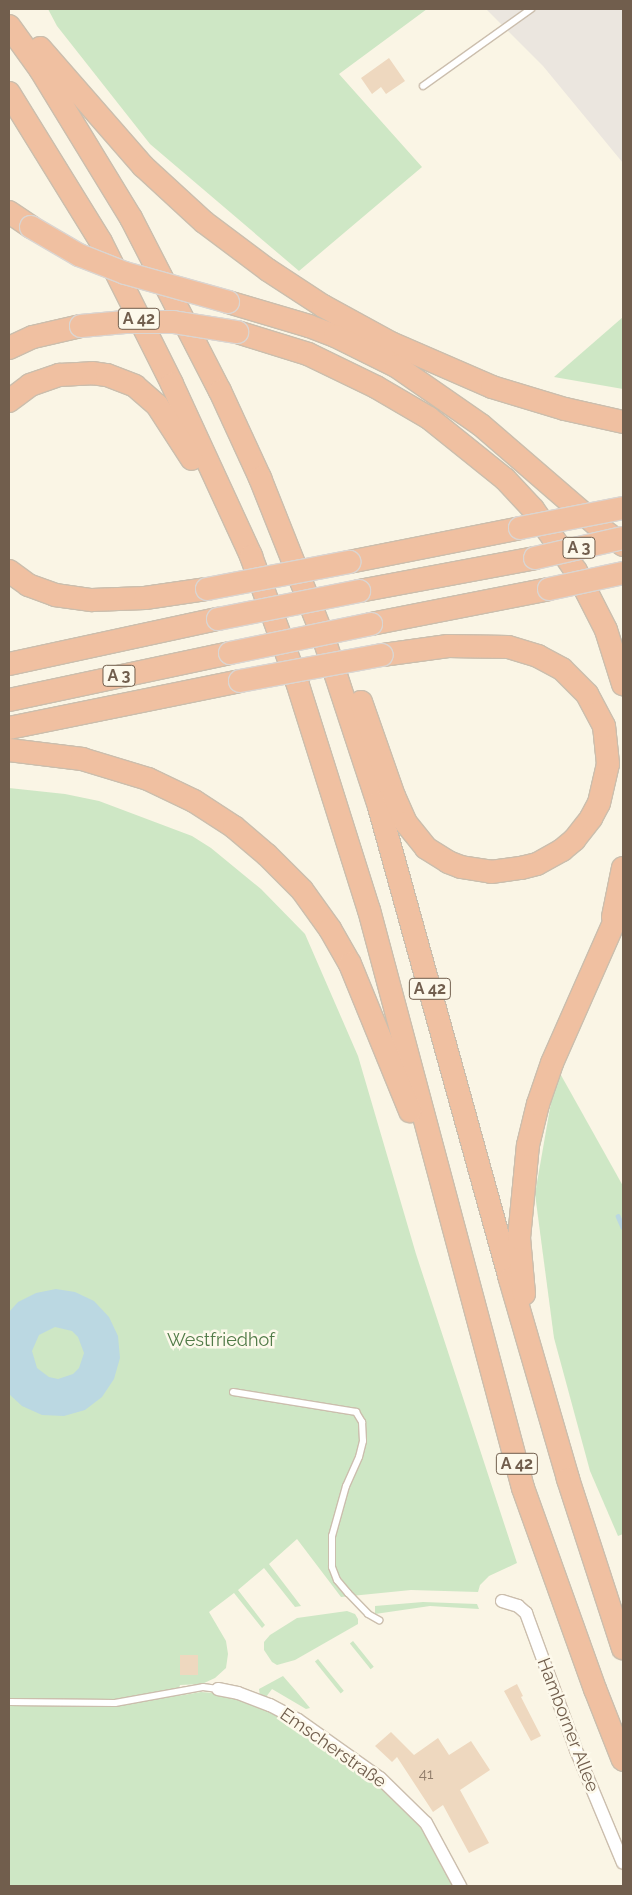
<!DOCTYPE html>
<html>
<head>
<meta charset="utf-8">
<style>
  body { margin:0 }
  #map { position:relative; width:632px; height:1895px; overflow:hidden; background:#faf5e5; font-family:Raleway,sans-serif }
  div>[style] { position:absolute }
  .industrial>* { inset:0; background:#ebe6df }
  .green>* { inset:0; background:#cee7c5; transform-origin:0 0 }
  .water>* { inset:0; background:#bbd8e2 }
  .stream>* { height:4.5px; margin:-2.25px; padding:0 2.25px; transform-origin:2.25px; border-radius:2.25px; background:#bbd8e2 }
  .building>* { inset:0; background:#eed8bf; transform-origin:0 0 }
  .roads { filter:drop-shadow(1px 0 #cbbead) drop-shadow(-1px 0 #cbbead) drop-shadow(0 1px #cbbead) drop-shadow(0 -1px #cbbead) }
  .lane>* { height:6px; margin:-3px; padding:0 3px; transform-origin:3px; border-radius:3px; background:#fff }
  .street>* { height:12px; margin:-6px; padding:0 6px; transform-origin:6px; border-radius:6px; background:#fff }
  .highway>* { height:22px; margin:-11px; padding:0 11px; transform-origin:11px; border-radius:11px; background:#f0c0a1 }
  .bridges { filter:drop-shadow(1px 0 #dad5d1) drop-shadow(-1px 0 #dad5d1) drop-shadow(0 1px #dad5d1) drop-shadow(0 -1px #dad5d1) }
  .highway-bridge>* { height:22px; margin:-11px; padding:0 11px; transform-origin:11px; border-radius:11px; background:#f0c0a1 }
  span { translate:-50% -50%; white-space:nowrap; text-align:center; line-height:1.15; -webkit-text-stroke:5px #fdf9eb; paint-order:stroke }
  .number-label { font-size:15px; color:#907c6a }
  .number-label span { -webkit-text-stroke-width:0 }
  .shield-label span { padding:1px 4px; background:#fdf9eb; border:1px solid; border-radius:4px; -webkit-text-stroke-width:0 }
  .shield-label { font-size:16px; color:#715e4d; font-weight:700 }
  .park-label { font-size:18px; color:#517b48 }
  .street-label { font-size:18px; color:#715e4d }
  .frame { position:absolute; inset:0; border:10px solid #715e4d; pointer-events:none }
</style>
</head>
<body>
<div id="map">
  <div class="industrial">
    <i style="clip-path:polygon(486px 9px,623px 9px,623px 163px,543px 66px)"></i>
  </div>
  <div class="green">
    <i style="clip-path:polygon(48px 9px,427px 9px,339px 74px,422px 167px,299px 271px,150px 144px,57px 26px)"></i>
    <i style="clip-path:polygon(623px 317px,623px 389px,554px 377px)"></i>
    <i style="clip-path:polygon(9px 788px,65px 794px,99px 801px,192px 836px,211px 848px,261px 889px,305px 934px,358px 1056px,416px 1254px,517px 1563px,489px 1576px,480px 1585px,478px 1592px,411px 1590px,341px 1597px,297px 1539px,269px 1564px,301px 1606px,295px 1607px,264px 1568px,238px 1590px,265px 1625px,262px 1628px,234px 1593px,209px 1612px,226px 1641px,228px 1654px,226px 1668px,215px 1678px,202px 1684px,180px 1685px,177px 1696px,201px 1692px,227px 1694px,283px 1716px,378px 1780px,423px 1825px,456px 1886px,9px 1886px)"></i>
    <i style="clip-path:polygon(557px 1068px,623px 1186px,623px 1534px,618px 1536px,590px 1471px,554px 1338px,535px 1194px)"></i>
    <i style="clip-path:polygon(423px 1602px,477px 1604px,479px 1609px,430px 1606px,375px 1614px,375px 1606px)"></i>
    <i style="clip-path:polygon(347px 1611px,355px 1614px,358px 1619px,358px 1624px,295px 1660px,277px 1665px,272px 1662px,264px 1650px,264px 1642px,270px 1635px,297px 1618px)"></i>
    <i style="left:353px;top:1641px;width:33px;height:4px;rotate:51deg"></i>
    <i style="left:318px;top:1659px;width:41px;height:4px;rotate:51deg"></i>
    <i style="clip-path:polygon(283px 1676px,296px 1691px,310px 1708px,306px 1709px,272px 1689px,266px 1697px,260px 1696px,259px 1689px)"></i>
  </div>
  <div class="water">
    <i style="clip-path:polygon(evenodd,56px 1289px,75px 1292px,94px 1301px,109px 1317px,118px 1336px,120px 1358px,114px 1379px,102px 1397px,85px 1410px,64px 1416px,42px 1415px,22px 1406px,9px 1394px,9px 1312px,18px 1302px,36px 1293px,56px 1289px,55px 1327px,72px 1331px,78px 1337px,84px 1353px,79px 1368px,73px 1374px,58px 1379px,49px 1377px,37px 1368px,32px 1351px,39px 1335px,55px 1327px)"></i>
  </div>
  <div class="stream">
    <i style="left:618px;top:1216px;width:12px;rotate:66deg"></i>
  </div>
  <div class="building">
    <i style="clip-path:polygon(389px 58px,405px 81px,386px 94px,381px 87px,372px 94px,361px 78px)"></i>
    <i style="left:180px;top:1655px;width:18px;height:20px"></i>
    <i style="clip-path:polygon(517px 1684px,523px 1696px,521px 1697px,541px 1736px,531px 1741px,504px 1691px)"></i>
    <i style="clip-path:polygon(391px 1732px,414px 1755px,438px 1738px,449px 1755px,471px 1741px,490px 1770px,460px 1790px,489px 1843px,469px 1853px,443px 1805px,433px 1812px,397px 1757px,392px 1762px,375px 1746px)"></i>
  </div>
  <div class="roads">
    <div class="lane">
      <i style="left:423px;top:86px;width:133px;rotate:-35.5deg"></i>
      <i style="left:233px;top:1392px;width:125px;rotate:9.2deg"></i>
      <i style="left:356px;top:1412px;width:12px;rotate:59deg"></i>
      <i style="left:362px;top:1422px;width:19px;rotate:87deg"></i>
      <i style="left:363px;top:1441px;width:16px;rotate:104deg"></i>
      <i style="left:359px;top:1457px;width:32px;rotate:114deg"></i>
      <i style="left:346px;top:1486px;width:52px;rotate:105.6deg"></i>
      <i style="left:332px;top:1536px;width:31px;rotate:90deg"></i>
      <i style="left:332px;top:1567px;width:14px;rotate:69deg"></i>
      <i style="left:337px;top:1580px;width:17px;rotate:50deg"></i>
      <i style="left:348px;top:1593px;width:29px;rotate:46deg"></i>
      <i style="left:368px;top:1614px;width:13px;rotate:29deg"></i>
      <i style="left:9px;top:1702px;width:106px;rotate:0.5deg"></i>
      <i style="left:115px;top:1703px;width:89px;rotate:-10.3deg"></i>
      <i style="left:203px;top:1687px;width:15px;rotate:8deg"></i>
    </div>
    <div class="street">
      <i style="left:502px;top:1601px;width:17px;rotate:17deg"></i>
      <i style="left:518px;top:1606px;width:11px;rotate:41deg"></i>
      <i style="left:526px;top:1613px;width:146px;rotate:69.9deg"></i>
      <i style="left:576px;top:1750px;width:122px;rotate:67.4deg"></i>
      <i style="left:218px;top:1689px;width:20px;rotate:11deg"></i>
      <i style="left:238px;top:1693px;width:34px;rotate:21deg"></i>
      <i style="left:270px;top:1705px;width:32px;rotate:28deg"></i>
      <i style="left:298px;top:1720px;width:100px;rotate:35.3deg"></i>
      <i style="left:380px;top:1778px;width:64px;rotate:44.4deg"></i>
      <i style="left:426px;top:1823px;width:72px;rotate:61.6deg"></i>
    </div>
    <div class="highway">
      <i style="left:9px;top:26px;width:53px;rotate:54.2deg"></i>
      <i style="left:40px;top:69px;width:175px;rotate:58.6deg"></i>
      <i style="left:131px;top:218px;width:195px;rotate:62.8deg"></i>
      <i style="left:220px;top:391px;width:96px;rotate:65.3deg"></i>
      <i style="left:260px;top:478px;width:173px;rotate:68.3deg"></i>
      <i style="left:324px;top:639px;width:173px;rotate:71.8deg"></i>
      <i style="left:378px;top:803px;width:494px;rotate:74.5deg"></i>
      <i style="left:510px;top:1279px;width:208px;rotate:73.8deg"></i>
      <i style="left:568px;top:1479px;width:178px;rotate:72deg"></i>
      <i style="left:40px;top:48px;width:157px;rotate:48.9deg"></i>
      <i style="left:143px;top:166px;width:83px;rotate:42.6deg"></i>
      <i style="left:204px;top:222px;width:80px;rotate:36.9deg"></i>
      <i style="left:268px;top:270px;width:66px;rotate:33.2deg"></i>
      <i style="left:323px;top:306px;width:77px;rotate:28.6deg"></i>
      <i style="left:391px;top:343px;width:110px;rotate:23.5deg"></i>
      <i style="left:492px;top:387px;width:76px;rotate:16.8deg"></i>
      <i style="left:565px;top:409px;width:59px;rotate:12.6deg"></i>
      <i style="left:9px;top:93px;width:175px;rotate:58.3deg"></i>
      <i style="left:101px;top:242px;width:159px;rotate:63.4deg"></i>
      <i style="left:172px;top:384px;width:189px;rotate:65.3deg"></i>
      <i style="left:251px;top:556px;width:134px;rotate:69.9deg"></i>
      <i style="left:297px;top:682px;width:239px;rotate:72.5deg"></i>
      <i style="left:369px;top:910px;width:598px;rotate:75.08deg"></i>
      <i style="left:523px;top:1488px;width:214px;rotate:70.3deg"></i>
      <i style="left:595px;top:1689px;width:76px;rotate:68.5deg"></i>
      <i style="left:9px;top:212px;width:27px;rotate:34deg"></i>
      <i style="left:228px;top:302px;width:84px;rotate:16.5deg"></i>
      <i style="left:309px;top:326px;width:28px;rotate:21deg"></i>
      <i style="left:335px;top:336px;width:68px;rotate:26.2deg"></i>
      <i style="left:396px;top:366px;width:103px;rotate:34.8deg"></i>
      <i style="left:481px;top:425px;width:162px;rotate:40.8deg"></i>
      <i style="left:604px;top:531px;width:24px;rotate:36deg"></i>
      <i style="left:237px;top:332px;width:74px;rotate:17.2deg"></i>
      <i style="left:308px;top:354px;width:76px;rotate:25.9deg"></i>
      <i style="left:376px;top:387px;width:61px;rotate:30.3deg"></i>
      <i style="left:429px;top:418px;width:97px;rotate:38.8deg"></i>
      <i style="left:505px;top:479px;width:41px;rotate:47deg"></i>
      <i style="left:533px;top:509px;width:75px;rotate:55.3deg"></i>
      <i style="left:576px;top:571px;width:66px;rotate:63deg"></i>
      <i style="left:606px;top:630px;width:57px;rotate:72.5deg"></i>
      <i style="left:9px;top:348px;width:26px;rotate:-25deg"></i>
      <i style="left:33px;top:337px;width:49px;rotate:-12.9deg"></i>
      <i style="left:9px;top:401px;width:26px;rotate:-37deg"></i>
      <i style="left:30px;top:385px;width:31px;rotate:-19deg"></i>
      <i style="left:59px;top:375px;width:33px;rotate:-3deg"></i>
      <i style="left:92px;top:373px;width:15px;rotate:8deg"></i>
      <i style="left:107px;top:375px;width:30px;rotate:21deg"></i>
      <i style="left:135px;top:386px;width:29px;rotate:41deg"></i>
      <i style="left:157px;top:405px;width:64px;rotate:57.1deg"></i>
      <i style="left:349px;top:562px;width:174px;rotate:-11.2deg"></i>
      <i style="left:9px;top:571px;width:24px;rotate:36deg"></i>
      <i style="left:28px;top:585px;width:29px;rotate:20deg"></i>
      <i style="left:55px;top:595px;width:37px;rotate:8deg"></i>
      <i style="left:92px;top:600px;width:53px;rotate:-2.2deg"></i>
      <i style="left:145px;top:598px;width:63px;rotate:-8.3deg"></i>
      <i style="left:359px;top:591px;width:179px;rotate:-10.6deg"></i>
      <i style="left:371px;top:624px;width:181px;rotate:-11.1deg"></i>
      <i style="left:9px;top:664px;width:214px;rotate:-12.2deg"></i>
      <i style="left:9px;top:700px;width:226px;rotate:-12deg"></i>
      <i style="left:361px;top:702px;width:100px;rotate:70.7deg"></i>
      <i style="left:394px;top:796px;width:30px;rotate:66deg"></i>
      <i style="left:406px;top:823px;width:32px;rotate:51deg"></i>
      <i style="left:426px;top:848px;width:26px;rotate:32deg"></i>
      <i style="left:448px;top:862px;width:14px;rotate:21deg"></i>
      <i style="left:461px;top:867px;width:30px;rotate:9deg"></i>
      <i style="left:491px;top:872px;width:30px;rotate:-8deg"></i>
      <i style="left:521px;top:868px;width:16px;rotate:-14deg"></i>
      <i style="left:537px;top:864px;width:29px;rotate:-29deg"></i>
      <i style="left:562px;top:850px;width:16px;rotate:-40deg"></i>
      <i style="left:574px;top:840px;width:28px;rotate:-52deg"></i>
      <i style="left:591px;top:818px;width:17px;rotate:-62deg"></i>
      <i style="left:599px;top:803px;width:40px;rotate:-77deg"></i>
      <i style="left:608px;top:764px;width:38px;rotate:-96deg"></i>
      <i style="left:604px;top:726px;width:36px;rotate:-118deg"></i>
      <i style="left:587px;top:694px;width:35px;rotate:-135deg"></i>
      <i style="left:562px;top:669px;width:27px;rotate:-152deg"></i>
      <i style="left:538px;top:656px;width:31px;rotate:-163deg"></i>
      <i style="left:508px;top:647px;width:60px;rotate:-179deg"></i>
      <i style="left:448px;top:646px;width:67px;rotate:172.2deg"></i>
      <i style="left:9px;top:728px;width:236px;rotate:-11.5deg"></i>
      <i style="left:9px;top:750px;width:74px;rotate:7deg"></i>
      <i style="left:82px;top:759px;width:69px;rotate:16.9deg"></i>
      <i style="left:148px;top:779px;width:51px;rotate:25.6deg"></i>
      <i style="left:194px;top:801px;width:48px;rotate:33deg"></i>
      <i style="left:234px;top:827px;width:43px;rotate:40.3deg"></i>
      <i style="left:267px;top:855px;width:49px;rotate:45deg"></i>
      <i style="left:302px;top:890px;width:48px;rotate:54.3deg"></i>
      <i style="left:330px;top:929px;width:40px;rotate:60.3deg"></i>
      <i style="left:350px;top:964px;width:159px;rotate:67.8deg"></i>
      <i style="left:613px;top:917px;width:50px;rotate:-78.5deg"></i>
      <i style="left:524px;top:1294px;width:56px;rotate:-95.1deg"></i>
      <i style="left:519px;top:1238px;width:93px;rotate:-84.5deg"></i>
      <i style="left:528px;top:1145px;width:42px;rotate:-76.3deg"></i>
      <i style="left:538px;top:1104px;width:43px;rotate:-71.1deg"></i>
      <i style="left:552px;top:1063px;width:176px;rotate:-66.2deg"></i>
    </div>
  </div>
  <div class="bridges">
    <div class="highway-bridge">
      <i style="left:31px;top:227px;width:56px;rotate:30.3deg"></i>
      <i style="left:79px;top:255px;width:49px;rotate:21.4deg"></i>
      <i style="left:125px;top:273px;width:107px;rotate:15.7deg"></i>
      <i style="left:81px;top:326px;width:44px;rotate:-5.2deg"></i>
      <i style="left:125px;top:322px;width:48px"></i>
      <i style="left:173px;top:322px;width:65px;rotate:8.9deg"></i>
      <i style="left:520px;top:528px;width:105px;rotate:-11deg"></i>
      <i style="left:535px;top:558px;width:90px;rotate:-12.8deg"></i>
      <i style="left:207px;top:589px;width:145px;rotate:-10.8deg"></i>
      <i style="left:549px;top:589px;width:76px;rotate:-12.2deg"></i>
      <i style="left:218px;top:619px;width:144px;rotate:-11.2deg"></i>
      <i style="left:230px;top:653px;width:144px;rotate:-11.6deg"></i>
      <i style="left:240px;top:681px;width:144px;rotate:-10.4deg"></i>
    </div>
  </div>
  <div class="number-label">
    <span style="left:426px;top:1775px">41</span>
  </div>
  <div class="shield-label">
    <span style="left:139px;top:319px">A 42</span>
    <span style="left:579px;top:548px">A 3</span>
    <span style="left:119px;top:676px">A 3</span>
    <span style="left:430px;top:989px">A 42</span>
    <span style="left:517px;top:1464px">A 42</span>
  </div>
  <div class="park-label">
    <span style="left:221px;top:1340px">Westfriedhof</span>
  </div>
  <div class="street-label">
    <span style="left:568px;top:1725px;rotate:69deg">Hamborner Allee</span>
    <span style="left:333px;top:1748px;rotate:35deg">Emscherstraße</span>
  </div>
  <div class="frame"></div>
</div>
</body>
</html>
